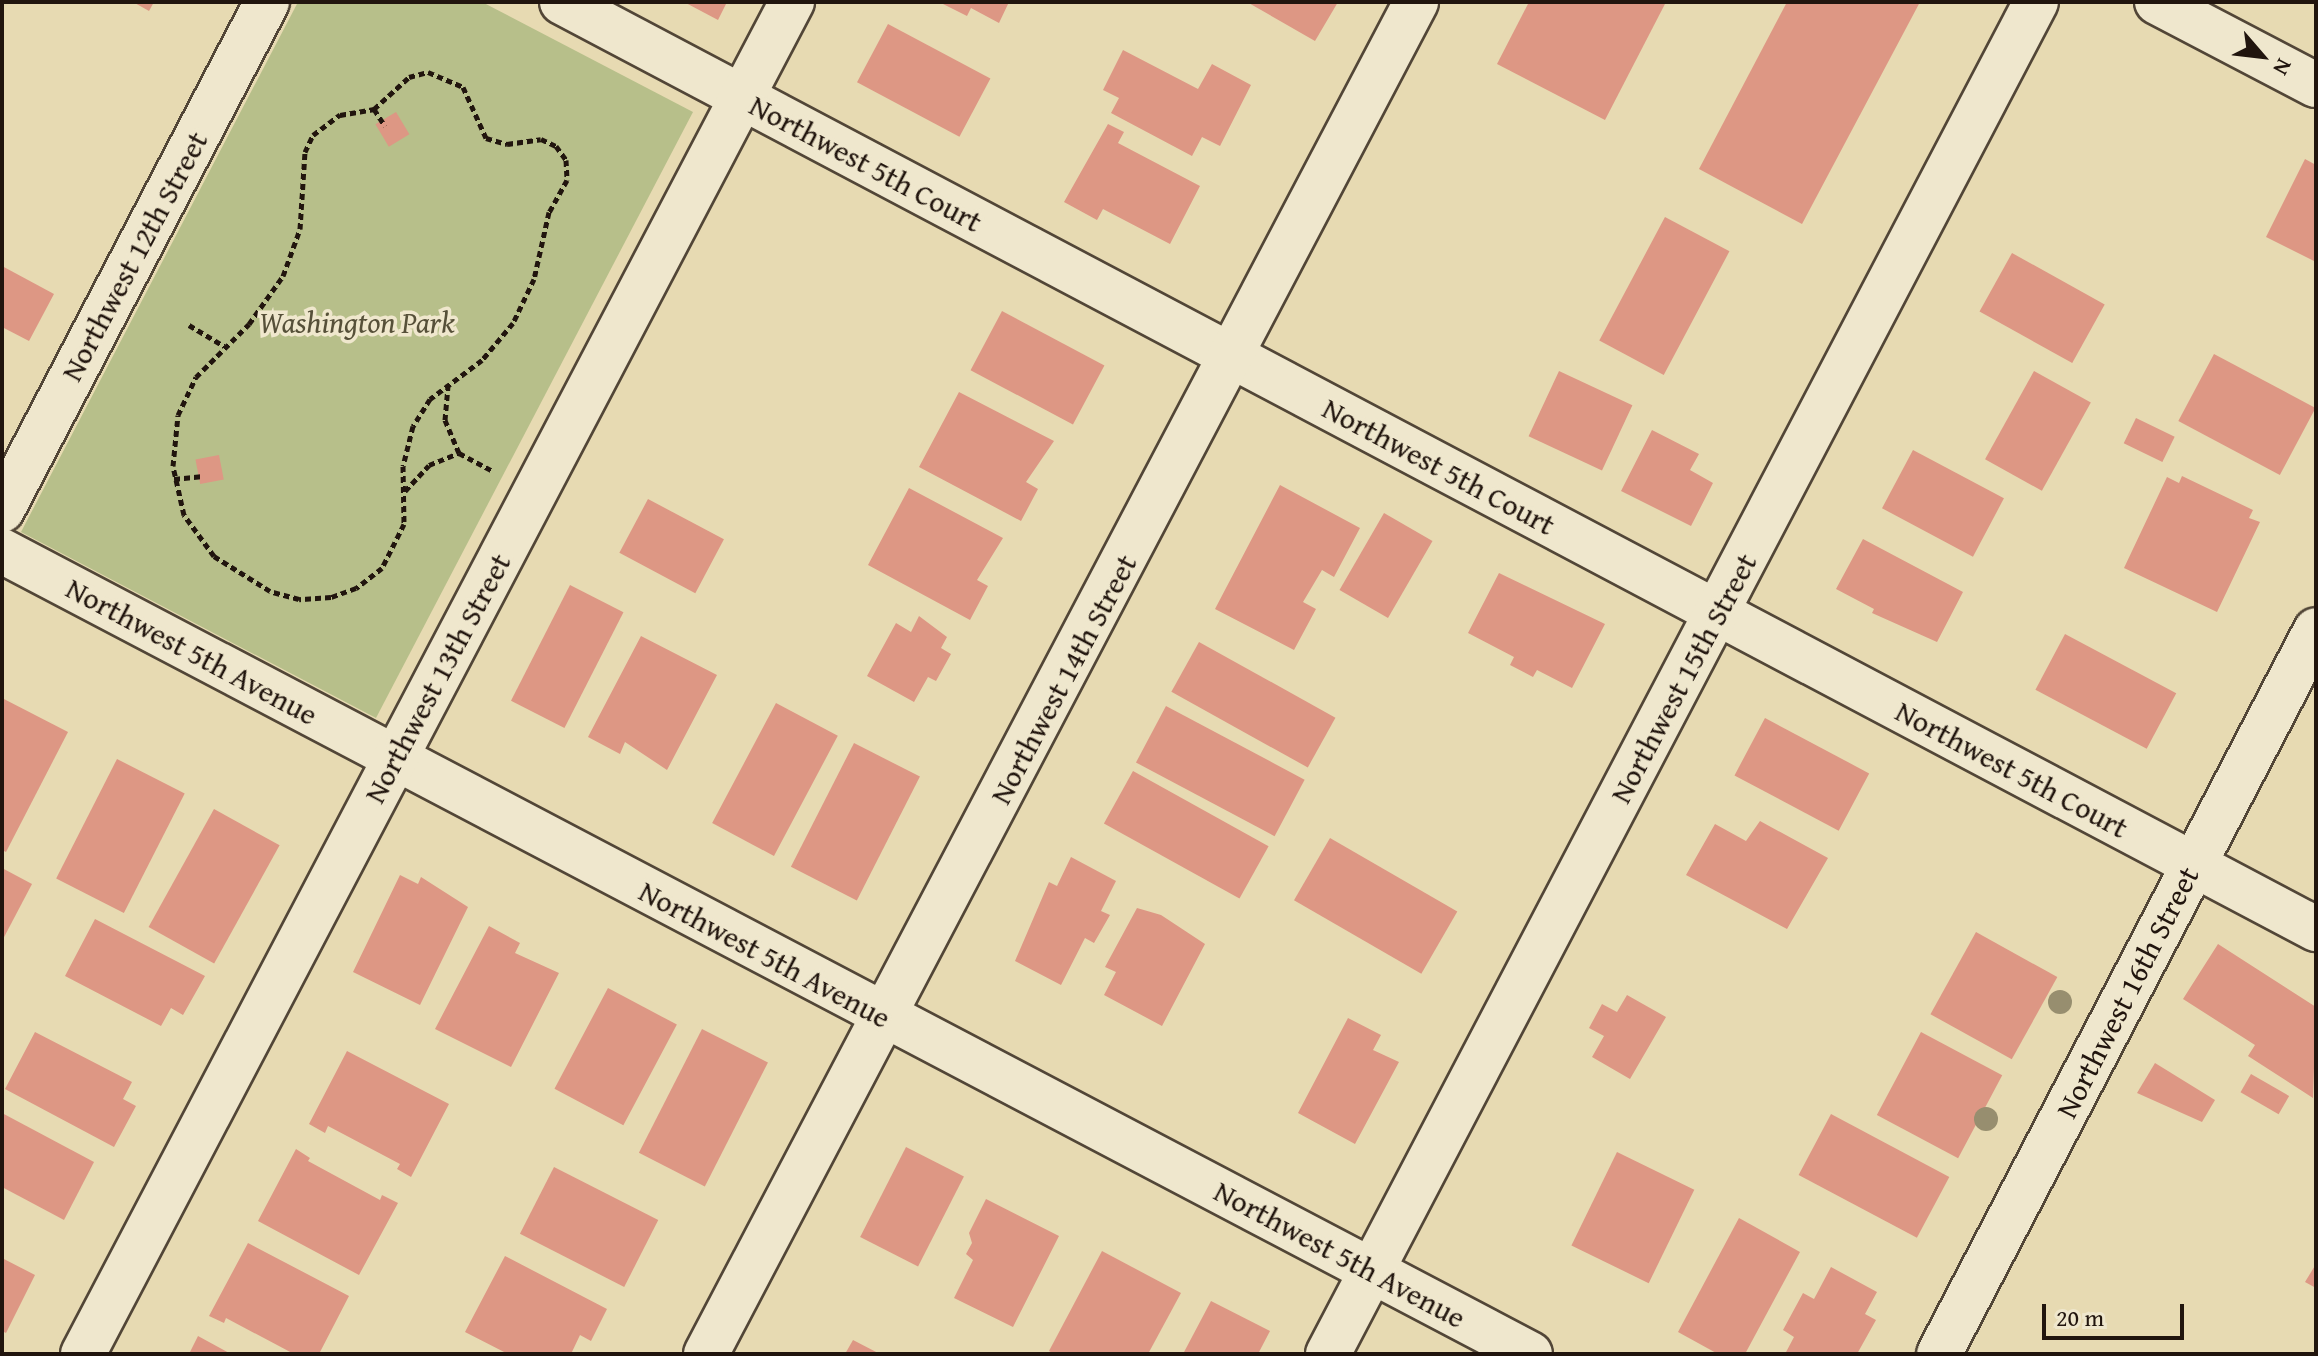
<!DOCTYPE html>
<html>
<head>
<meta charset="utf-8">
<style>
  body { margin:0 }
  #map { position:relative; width:2318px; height:1356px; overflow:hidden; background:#e7dab2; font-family:"Gentium Book Plus",serif }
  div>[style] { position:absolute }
  .green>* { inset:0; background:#b7bf8a }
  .building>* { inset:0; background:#dd9784; transform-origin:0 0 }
  .path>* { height:5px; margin-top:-2.5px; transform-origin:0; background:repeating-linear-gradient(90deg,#21150e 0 6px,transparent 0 10px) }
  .roads { filter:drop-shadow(2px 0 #524637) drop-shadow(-2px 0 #524637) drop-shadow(0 2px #524637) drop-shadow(0 -2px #524637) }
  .minor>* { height:44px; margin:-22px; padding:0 22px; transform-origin:22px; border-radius:22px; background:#efe7cd }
  .trees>* { width:24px; height:24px; margin:-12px; border-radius:50%; background:#978e6f }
  span { translate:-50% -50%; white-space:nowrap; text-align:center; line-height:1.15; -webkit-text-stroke:7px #efe7cd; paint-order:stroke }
  .street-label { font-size:30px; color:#21150e }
  .park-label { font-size:30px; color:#565039; font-style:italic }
  .frame { position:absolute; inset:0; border:4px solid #21150e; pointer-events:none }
  .north { position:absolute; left:2222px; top:16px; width:80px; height:80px; -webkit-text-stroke:6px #efe7cd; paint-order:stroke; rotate:118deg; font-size:22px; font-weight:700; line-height:32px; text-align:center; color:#21150e }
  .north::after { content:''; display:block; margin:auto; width:28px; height:36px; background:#21150e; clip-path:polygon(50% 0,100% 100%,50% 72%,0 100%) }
  .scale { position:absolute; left:2042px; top:1304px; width:142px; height:36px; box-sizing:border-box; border:4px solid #21150e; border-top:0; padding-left:10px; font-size:24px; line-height:28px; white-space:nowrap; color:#21150e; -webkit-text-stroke:6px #efe7cd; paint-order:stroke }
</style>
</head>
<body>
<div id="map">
  <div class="green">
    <i style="clip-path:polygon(298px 2px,482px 2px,693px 112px,376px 718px,21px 532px)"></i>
  </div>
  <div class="building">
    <i style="clip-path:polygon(133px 2px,154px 2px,149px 11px)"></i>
    <i style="clip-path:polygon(684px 2px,727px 2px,718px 20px)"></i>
    <i style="clip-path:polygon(939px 2px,1009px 2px,999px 23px,971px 8px,967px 16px)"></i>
    <i style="clip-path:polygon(1247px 2px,1338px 2px,1315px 41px)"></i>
    <i style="clip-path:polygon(1529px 2px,1666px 2px,1605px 120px,1497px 64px)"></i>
    <i style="clip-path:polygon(1787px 2px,1920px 2px,1802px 224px,1699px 169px)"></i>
    <i style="left:888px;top:24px;width:116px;height:66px;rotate:28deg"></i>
    <i style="clip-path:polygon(1123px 50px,1198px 89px,1212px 64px,1251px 85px,1220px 146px,1202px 137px,1192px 156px,1111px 113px,1119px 98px,1103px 90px)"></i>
    <i style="left:396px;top:112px;width:26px;height:24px;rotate:59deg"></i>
    <i style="clip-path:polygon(1108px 124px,1124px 132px,1118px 143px,1200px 186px,1170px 244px,1103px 209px,1097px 220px,1064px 202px)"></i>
    <i style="clip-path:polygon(2305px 159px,2316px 165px,2316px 262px,2266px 237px)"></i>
    <i style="left:1665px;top:217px;width:73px;height:140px;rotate:28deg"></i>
    <i style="left:2012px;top:253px;width:106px;height:67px;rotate:29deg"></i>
    <i style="clip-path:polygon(2px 266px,54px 294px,29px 341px,2px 327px)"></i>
    <i style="left:1002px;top:311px;width:116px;height:67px;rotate:28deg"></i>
    <i style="left:2214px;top:354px;width:115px;height:76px;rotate:28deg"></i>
    <i style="left:1559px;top:371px;width:81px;height:72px;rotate:25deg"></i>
    <i style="left:2034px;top:371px;width:65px;height:101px;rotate:29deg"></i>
    <i style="clip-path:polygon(959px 392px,1054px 441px,1026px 482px,1038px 489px,1021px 521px,919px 467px)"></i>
    <i style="left:2136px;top:418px;width:43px;height:28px;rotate:26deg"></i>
    <i style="clip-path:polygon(1652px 430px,1699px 454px,1690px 470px,1713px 483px,1691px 526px,1621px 491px)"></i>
    <i style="left:1913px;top:450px;width:103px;height:66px;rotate:28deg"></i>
    <i style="left:219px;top:455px;width:25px;height:24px;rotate:79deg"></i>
    <i style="clip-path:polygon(2182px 476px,2253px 510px,2249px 518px,2260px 522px,2217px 612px,2124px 568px,2167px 477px,2179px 483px)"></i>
    <i style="clip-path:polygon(1280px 485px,1360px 528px,1334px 577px,1322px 570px,1303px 602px,1316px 609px,1294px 650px,1215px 609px)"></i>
    <i style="clip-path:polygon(909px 488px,1003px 538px,977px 580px,988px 586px,970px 620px,868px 565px)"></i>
    <i style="left:648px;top:499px;width:86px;height:61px;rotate:28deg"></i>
    <i style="left:1384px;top:513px;width:56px;height:89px;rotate:30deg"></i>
    <i style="clip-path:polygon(1863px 539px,1963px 592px,1937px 642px,1872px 613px,1874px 609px,1836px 589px)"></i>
    <i style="clip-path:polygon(1499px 573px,1605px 624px,1572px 688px,1537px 670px,1533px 677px,1510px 665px,1514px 657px,1468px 633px)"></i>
    <i style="left:570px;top:585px;width:60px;height:130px;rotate:27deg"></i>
    <i style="clip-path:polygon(919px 616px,947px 637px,941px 648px,951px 654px,936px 681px,928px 677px,914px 702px,867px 676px,896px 623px,911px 632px)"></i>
    <i style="left:2065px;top:634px;width:126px;height:63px;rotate:28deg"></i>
    <i style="clip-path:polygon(641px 636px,717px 675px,667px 770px,625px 742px,620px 754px,588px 737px)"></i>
    <i style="left:1199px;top:642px;width:156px;height:57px;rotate:29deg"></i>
    <i style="clip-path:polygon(2px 698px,68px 732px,6px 852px,2px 850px)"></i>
    <i style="left:776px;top:703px;width:70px;height:136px;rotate:28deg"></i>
    <i style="left:1166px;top:706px;width:157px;height:64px;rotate:28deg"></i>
    <i style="left:1765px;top:718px;width:118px;height:65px;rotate:28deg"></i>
    <i style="left:854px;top:743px;width:74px;height:139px;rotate:27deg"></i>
    <i style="left:117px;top:759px;width:76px;height:134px;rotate:27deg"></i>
    <i style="left:1133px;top:771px;width:155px;height:60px;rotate:29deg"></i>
    <i style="left:214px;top:809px;width:75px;height:135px;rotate:29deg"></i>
    <i style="clip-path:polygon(1760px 821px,1828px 858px,1787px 929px,1686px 875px,1715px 824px,1746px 841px)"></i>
    <i style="left:1330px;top:838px;width:147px;height:72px;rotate:30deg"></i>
    <i style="clip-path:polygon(1071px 857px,1116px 881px,1101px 911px,1110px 915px,1094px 943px,1085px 938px,1061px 985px,1015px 961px,1049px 882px,1057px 886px)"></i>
    <i style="clip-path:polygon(2px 868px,32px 884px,2px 941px)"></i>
    <i style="clip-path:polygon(400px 875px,418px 884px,421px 877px,468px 907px,420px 1005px,353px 972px)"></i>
    <i style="clip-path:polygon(1137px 908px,1161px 915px,1205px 944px,1162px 1026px,1104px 995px,1116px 972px,1105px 967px)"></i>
    <i style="clip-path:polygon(95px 919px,205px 976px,183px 1015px,171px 1008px,161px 1026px,65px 976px)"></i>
    <i style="clip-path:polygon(489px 926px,520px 943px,515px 953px,559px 973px,511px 1067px,435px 1029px)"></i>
    <i style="left:1976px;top:932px;width:93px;height:94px;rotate:29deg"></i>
    <i style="clip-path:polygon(2218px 944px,2316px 1007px,2313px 1098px,2248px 1056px,2255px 1045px,2183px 999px)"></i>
    <i style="left:608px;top:988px;width:78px;height:114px;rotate:28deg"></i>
    <i style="clip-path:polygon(1627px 995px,1666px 1017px,1630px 1079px,1592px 1057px,1604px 1036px,1589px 1028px,1602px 1004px,1617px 1012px)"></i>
    <i style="clip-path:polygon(1348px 1018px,1381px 1035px,1373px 1050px,1399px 1062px,1355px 1144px,1298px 1113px)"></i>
    <i style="left:702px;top:1029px;width:74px;height:139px;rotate:27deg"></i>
    <i style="clip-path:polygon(35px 1032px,132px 1082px,123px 1099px,136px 1106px,114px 1147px,5px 1089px)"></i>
    <i style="left:1921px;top:1032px;width:92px;height:94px;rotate:28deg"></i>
    <i style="clip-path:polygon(347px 1051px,449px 1104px,411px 1177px,397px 1169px,400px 1164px,328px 1126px,325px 1133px,309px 1124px)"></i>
    <i style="clip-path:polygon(2155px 1063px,2215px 1100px,2202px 1122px,2137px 1093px)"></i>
    <i style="left:2251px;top:1074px;width:44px;height:21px;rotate:30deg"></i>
    <i style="clip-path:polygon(2px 1113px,94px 1162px,64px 1220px,2px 1187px)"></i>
    <i style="left:1831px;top:1114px;width:134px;height:69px;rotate:28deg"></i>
    <i style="left:906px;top:1147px;width:65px;height:101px;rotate:27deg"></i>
    <i style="clip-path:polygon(296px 1149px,310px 1158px,308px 1161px,380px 1200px,382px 1195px,398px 1203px,359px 1275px,258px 1221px)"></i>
    <i style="left:1617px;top:1152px;width:86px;height:104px;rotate:26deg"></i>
    <i style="left:554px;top:1167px;width:117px;height:75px;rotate:27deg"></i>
    <i style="clip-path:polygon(986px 1199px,1059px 1236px,1013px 1327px,954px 1298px,973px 1260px,966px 1254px,972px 1243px,969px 1233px)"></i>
    <i style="clip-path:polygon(1739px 1218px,1800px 1252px,1745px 1354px,1718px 1354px,1678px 1332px)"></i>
    <i style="clip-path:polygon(248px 1243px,349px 1296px,319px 1354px,294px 1354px,226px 1318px,224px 1323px,209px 1316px)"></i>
    <i style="clip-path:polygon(1102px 1251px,1181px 1293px,1148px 1354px,1054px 1354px,1049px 1351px)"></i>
    <i style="clip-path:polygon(505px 1256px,607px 1309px,591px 1341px,580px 1335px,571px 1354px,508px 1354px,465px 1332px)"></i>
    <i style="clip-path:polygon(2px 1258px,35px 1275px,6px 1333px,2px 1331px)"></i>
    <i style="clip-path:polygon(2316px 1264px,2316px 1288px,2305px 1282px)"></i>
    <i style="clip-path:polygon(1831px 1267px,1877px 1292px,1865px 1314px,1876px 1320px,1857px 1354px,1785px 1354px,1794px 1337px,1783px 1330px,1803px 1293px,1814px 1299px)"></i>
    <i style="clip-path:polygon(1211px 1301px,1270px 1331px,1258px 1354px,1183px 1354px)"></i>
    <i style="clip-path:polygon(198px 1336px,231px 1354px,189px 1354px)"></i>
    <i style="clip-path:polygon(853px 1340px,880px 1354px,845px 1354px)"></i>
  </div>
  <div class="path">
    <i style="left:428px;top:72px;width:38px;rotate:23deg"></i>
    <i style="left:463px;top:87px;width:56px;rotate:65.7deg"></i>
    <i style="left:486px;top:138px;width:22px;rotate:16deg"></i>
    <i style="left:507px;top:144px;width:34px;rotate:-8deg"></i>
    <i style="left:541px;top:139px;width:17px;rotate:25deg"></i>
    <i style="left:556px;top:146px;width:17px;rotate:54deg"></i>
    <i style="left:566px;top:160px;width:20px;rotate:87deg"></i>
    <i style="left:567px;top:180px;width:37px;rotate:119deg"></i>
    <i style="left:549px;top:212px;width:69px;rotate:102.6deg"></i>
    <i style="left:534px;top:279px;width:49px;rotate:115.5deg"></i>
    <i style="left:513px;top:323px;width:48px;rotate:130deg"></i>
    <i style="left:482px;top:360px;width:65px;rotate:143.1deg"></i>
    <i style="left:430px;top:399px;width:32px;rotate:122deg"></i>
    <i style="left:413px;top:426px;width:41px;rotate:104deg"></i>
    <i style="left:403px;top:466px;width:58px;rotate:89deg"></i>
    <i style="left:404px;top:524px;width:49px;rotate:116.6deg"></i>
    <i style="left:382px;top:568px;width:33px;rotate:142deg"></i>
    <i style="left:356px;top:588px;width:27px;rotate:160deg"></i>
    <i style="left:331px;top:597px;width:32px;rotate:176deg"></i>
    <i style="left:299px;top:599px;width:30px;rotate:-165deg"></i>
    <i style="left:270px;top:591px;width:66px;rotate:-148deg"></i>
    <i style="left:214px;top:556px;width:51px;rotate:-126.2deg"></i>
    <i style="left:184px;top:515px;width:50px;rotate:-102.7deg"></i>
    <i style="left:173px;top:466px;width:51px;rotate:-84.4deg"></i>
    <i style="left:178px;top:415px;width:42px;rotate:-64.7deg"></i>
    <i style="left:196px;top:377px;width:75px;rotate:-45deg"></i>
    <i style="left:249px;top:324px;width:59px;rotate:-54.7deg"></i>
    <i style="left:283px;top:276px;width:50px;rotate:-70.1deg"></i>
    <i style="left:300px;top:229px;width:77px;rotate:-86.3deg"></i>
    <i style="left:305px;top:152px;width:19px;rotate:-65deg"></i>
    <i style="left:313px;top:135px;width:34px;rotate:-37deg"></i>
    <i style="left:340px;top:115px;width:35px;rotate:-10deg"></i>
    <i style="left:374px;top:109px;width:47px;rotate:-42.4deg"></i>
    <i style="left:409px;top:77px;width:20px;rotate:-15deg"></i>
    <i style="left:374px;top:109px;width:20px;rotate:57deg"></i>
    <i style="left:189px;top:325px;width:41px;rotate:31deg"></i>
    <i style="left:459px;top:453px;width:38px;rotate:28deg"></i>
    <i style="left:174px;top:479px;width:27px;rotate:-6deg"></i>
    <i style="left:405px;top:491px;width:35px;rotate:-47deg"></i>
    <i style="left:429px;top:465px;width:32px;rotate:-22deg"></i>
    <i style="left:459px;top:453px;width:36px;rotate:-113deg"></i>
    <i style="left:445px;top:420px;width:36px;rotate:-85deg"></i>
  </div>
  <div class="roads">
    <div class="minor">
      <i style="left:562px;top:2px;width:1984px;rotate:27.86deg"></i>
      <i style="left:2157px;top:2px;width:179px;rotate:27.6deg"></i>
      <i style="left:2px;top:510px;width:573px;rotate:-62.45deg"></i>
      <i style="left:2px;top:551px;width:1726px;rotate:27.72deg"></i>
      <i style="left:83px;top:1354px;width:1527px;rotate:-62.33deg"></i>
      <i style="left:706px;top:1354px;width:1527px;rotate:-62.29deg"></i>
      <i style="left:1328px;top:1354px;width:1526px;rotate:-62.36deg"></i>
      <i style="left:1939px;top:1354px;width:816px;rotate:-62.49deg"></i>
    </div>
  </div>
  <div class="trees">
    <i style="left:2060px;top:1002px"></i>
    <i style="left:1986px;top:1119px"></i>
  </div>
  <div class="street-label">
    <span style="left:866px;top:163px;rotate:28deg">Northwest 5th Court</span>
    <span style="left:134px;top:256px;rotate:-62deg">Northwest 12th Street</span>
    <span style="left:1439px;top:466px;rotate:28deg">Northwest 5th Court</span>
    <span style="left:192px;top:651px;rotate:28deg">Northwest 5th Avenue</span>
    <span style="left:437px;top:678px;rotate:-62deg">Northwest 13th Street</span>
    <span style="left:1683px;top:678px;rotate:-62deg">Northwest 15th Street</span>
    <span style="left:1063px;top:679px;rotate:-62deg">Northwest 14th Street</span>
    <span style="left:2012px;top:769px;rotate:28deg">Northwest 5th Court</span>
    <span style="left:765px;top:954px;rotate:28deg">Northwest 5th Avenue</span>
    <span style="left:2127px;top:992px;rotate:-63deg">Northwest 16th Street</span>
    <span style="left:1340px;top:1254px;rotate:28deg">Northwest 5th Avenue</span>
  </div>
  <div class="park-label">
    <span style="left:357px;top:322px">Washington Park</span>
  </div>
  <div class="frame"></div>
  <div class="north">N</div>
  <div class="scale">20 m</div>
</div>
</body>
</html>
